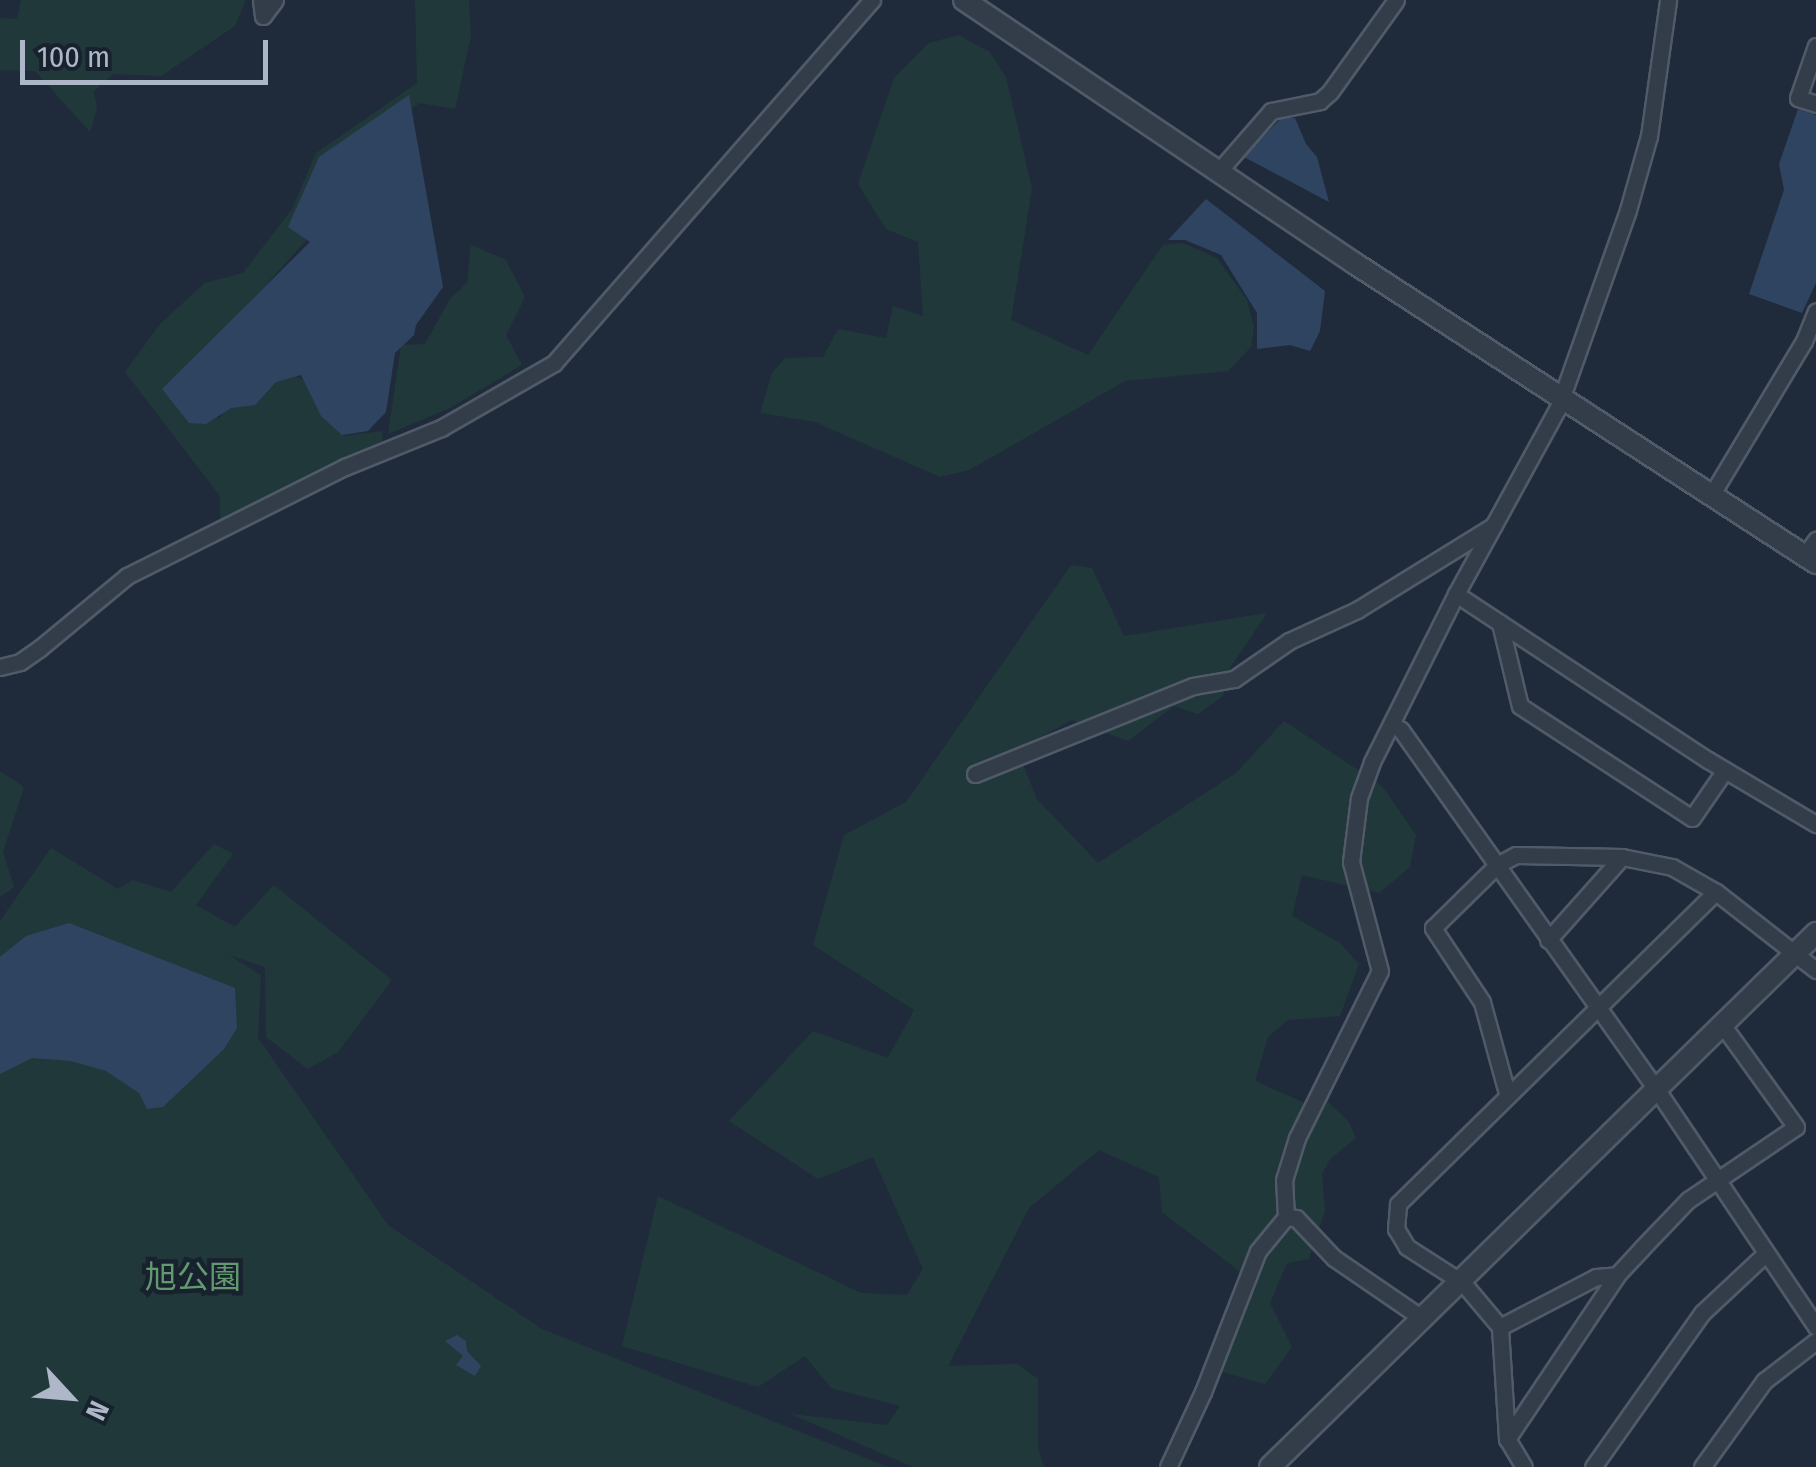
<!DOCTYPE html>
<html>
<head>
<meta charset="utf-8">
<style>
  body { margin:0 }
  #map { position:relative; width:1816px; height:1467px; overflow:hidden; background:#1f2b3a; font-family:"Fira Sans Condensed","Noto Sans JP",sans-serif }
  div>[style] { position:absolute }
  .green>* { inset:0; background:#21383b }
  .water>* { inset:0; background:#2f4461 }
  .roads { filter:drop-shadow(2px 0 #505a68) drop-shadow(-2px 0 #505a68) drop-shadow(0 2px #505a68) drop-shadow(0 -2px #505a68) }
  .minor>* { height:15px; margin:-7.5px; padding:0 7.5px; transform-origin:7.5px; border-radius:7.5px; background:#333d4a }
  .tertiary>* { height:20px; margin:-10px; padding:0 10px; transform-origin:10px; border-radius:10px; background:#333d4a }
  span { translate:-50% -50%; white-space:nowrap; text-align:center; line-height:1.15; -webkit-text-stroke:9px #18222f; paint-order:stroke }
  .park-label { font-size:32px; color:#63996f }
  .north { position:absolute; left:20px; top:1347px; width:100px; height:100px; -webkit-text-stroke:8px #18222f; paint-order:stroke; rotate:116deg; font-size:28px; font-weight:700; line-height:40px; text-align:center; color:#adb7c7 }
  .north::after { content:''; display:block; margin:auto; width:35px; height:45px; background:#adb7c7; clip-path:polygon(50% 0,100% 100%,50% 72%,0 100%) }
  .scale { position:absolute; left:20px; top:40px; width:248px; height:45px; box-sizing:border-box; border:5px solid #adb7c7; border-top:0; padding-left:12px; font-size:30px; line-height:35px; white-space:nowrap; color:#adb7c7; -webkit-text-stroke:8px #18222f; paint-order:stroke }
</style>
</head>
<body>
<div id="map">
  <div class="green">
    <i style="clip-path:polygon(21px 0,246px 0,235px 26px,161px 76px,113px 74px,94px 91px,97px 109px,90px 132px,35px 71px,0 70px,0 18px,17px 19px)"></i>
    <i style="clip-path:polygon(415px 0,469px 0,471px 36px,455px 109px,420px 103px,336px 161px,312px 234px,182px 377px,219px 419px,245px 379px,283px 369px,321px 390px,344px 436px,382px 431px,383px 444px,220px 520px,220px 496px,125px 372px,160px 324px,205px 283px,243px 273px,292px 209px,316px 153px,417px 83px)"></i>
    <i style="clip-path:polygon(958px 35px,990px 52px,1006px 77px,1032px 189px,1011px 320px,1088px 355px,1163px 245px,1183px 243px,1217px 258px,1247px 300px,1254px 327px,1251px 347px,1228px 371px,1125px 381px,969px 470px,940px 477px,815px 422px,760px 413px,772px 373px,785px 358px,823px 357px,838px 329px,886px 338px,893px 306px,923px 316px,918px 242px,886px 229px,858px 184px,894px 78px,929px 43px)"></i>
    <i style="clip-path:polygon(471px 245px,506px 260px,525px 297px,506px 335px,522px 365px,450px 408px,388px 434px,401px 345px,425px 344px,450px 299px,467px 283px)"></i>
    <i style="clip-path:polygon(1071px 565px,1092px 568px,1124px 636px,1267px 613px,1230px 668px,1223px 696px,1198px 714px,1174px 706px,1128px 741px,1072px 720px,1017px 750px,1037px 799px,1098px 863px,1236px 773px,1284px 721px,1382px 786px,1416px 835px,1410px 867px,1379px 893px,1302px 875px,1292px 916px,1340px 943px,1359px 964px,1340px 1016px,1288px 1020px,1268px 1037px,1255px 1081px,1307px 1104px,1324px 1098px,1348px 1121px,1356px 1138px,1330px 1159px,1322px 1174px,1325px 1211px,1309px 1259px,1287px 1263px,1270px 1303px,1292px 1347px,1265px 1384px,1218px 1371px,1251px 1280px,1162px 1212px,1159px 1177px,1099px 1150px,1029px 1208px,948px 1366px,1017px 1364px,1038px 1379px,1038px 1448px,1044px 1467px,913px 1467px,791px 1414px,887px 1425px,900px 1406px,831px 1388px,805px 1356px,758px 1387px,622px 1346px,658px 1196px,861px 1293px,907px 1295px,923px 1269px,873px 1157px,818px 1179px,729px 1121px,813px 1031px,888px 1058px,914px 1010px,813px 945px,844px 835px,906px 802px)"></i>
    <i style="clip-path:polygon(0 771px,24px 787px,3px 852px,14px 887px,0 897px)"></i>
    <i style="clip-path:polygon(214px 844px,233px 854px,196px 905px,235px 927px,274px 885px,392px 980px,338px 1052px,308px 1069px,266px 1037px,265px 967px,229px 955px,261px 975px,258px 1038px,388px 1225px,542px 1329px,888px 1467px,0 1467px,0 921px,51px 848px,118px 889px,133px 880px,171px 892px)"></i>
  </div>
  <div class="water">
    <i style="clip-path:polygon(409px 95px,443px 287px,416px 325px,414px 335px,395px 353px,386px 412px,368px 431px,342px 435px,321px 416px,301px 375px,276px 382px,255px 405px,231px 408px,206px 424px,189px 423px,162px 389px,310px 242px,288px 227px,319px 157px)"></i>
    <i style="clip-path:polygon(1798px 109px,1816px 115px,1816px 283px,1802px 313px,1749px 294px,1784px 190px,1779px 164px)"></i>
    <i style="clip-path:polygon(1282px 117px,1295px 118px,1306px 144px,1317px 157px,1329px 202px,1244px 157px)"></i>
    <i style="clip-path:polygon(1206px 199px,1325px 291px,1320px 331px,1310px 351px,1290px 345px,1257px 349px,1257px 313px,1221px 255px,1185px 240px,1168px 240px)"></i>
    <i style="clip-path:polygon(69px 923px,235px 988px,237px 1028px,224px 1049px,163px 1107px,147px 1109px,139px 1093px,106px 1071px,71px 1061px,32px 1058px,0 1074px,0 957px,26px 936px)"></i>
    <i style="clip-path:polygon(457px 1335px,466px 1341px,467px 1351px,481px 1366px,475px 1376px,456px 1365px,463px 1356px,445px 1341px)"></i>
  </div>
  <div class="roads">
    <div class="minor">
      <i style="left:261px;top:0;width:16px;rotate:83deg"></i>
      <i style="left:263px;top:16px;width:20px;rotate:-53deg"></i>
      <i style="left:1816px;top:46px;width:55px;rotate:109.1deg"></i>
      <i style="left:1798px;top:98px;width:19px;rotate:18deg"></i>
      <i style="left:1218px;top:172px;width:81px;rotate:-49deg"></i>
      <i style="left:1271px;top:111px;width:50px;rotate:-11.5deg"></i>
      <i style="left:1320px;top:101px;width:13px;rotate:-42deg"></i>
      <i style="left:1330px;top:92px;width:113px;rotate:-54.3deg"></i>
      <i style="left:1712px;top:494px;width:179px;rotate:-59deg"></i>
      <i style="left:1804px;top:341px;width:32px;rotate:-68deg"></i>
      <i style="left:1805px;top:555px;width:19px;rotate:-54deg"></i>
      <i style="left:1456px;top:594px;width:302px;rotate:33.4deg"></i>
      <i style="left:1708px;top:760px;width:126px;rotate:30.7deg"></i>
      <i style="left:1500px;top:623px;width:85px;rotate:76.5deg"></i>
      <i style="left:1520px;top:706px;width:205px;rotate:33.1deg"></i>
      <i style="left:1692px;top:818px;width:58px;rotate:-55.5deg"></i>
      <i style="left:0;top:667px;width:21px;rotate:-14deg"></i>
      <i style="left:20px;top:662px;width:24px;rotate:-35deg"></i>
      <i style="left:40px;top:648px;width:113px;rotate:-39.6deg"></i>
      <i style="left:127px;top:576px;width:244px;rotate:-26.6deg"></i>
      <i style="left:345px;top:467px;width:104px;rotate:-22.1deg"></i>
      <i style="left:441px;top:428px;width:130px;rotate:-29.9deg"></i>
      <i style="left:554px;top:363px;width:483px;rotate:-48.8deg"></i>
      <i style="left:1392px;top:724px;width:11px;rotate:34deg"></i>
      <i style="left:1401px;top:730px;width:442px;rotate:54.6deg"></i>
      <i style="left:1657px;top:1090px;width:285px;rotate:56.1deg"></i>
      <i style="left:975px;top:774px;width:235px;rotate:-22deg"></i>
      <i style="left:1193px;top:686px;width:42px;rotate:-9.7deg"></i>
      <i style="left:1234px;top:679px;width:67px;rotate:-34.6deg"></i>
      <i style="left:1289px;top:641px;width:75px;rotate:-24.5deg"></i>
      <i style="left:1357px;top:610px;width:160px;rotate:-31.7deg"></i>
      <i style="left:1548px;top:940px;width:111px;rotate:-48.3deg"></i>
      <i style="left:1507px;top:1093px;width:94px;rotate:-105.4deg"></i>
      <i style="left:1482px;top:1002px;width:89px;rotate:-123.5deg"></i>
      <i style="left:1433px;top:928px;width:90px;rotate:-44.5deg"></i>
      <i style="left:1497px;top:865px;width:21px;rotate:-28deg"></i>
      <i style="left:1516px;top:855px;width:106px;rotate:1.1deg"></i>
      <i style="left:1622px;top:857px;width:51px;rotate:11.3deg"></i>
      <i style="left:1672px;top:867px;width:51px;rotate:29.6deg"></i>
      <i style="left:1716px;top:892px;width:127px;rotate:38deg"></i>
      <i style="left:1286px;top:1217px;width:10px;rotate:6deg"></i>
      <i style="left:1296px;top:1218px;width:55px;rotate:46.5deg"></i>
      <i style="left:1334px;top:1258px;width:108px;rotate:34.4deg"></i>
      <i style="left:1500px;top:1327px;width:108px;rotate:-27.5deg"></i>
      <i style="left:1596px;top:1277px;width:21px;rotate:-5deg"></i>
      <i style="left:1507px;top:1439px;width:197px;rotate:-56.1deg"></i>
      <i style="left:1617px;top:1275px;width:35px;rotate:-47deg"></i>
      <i style="left:1641px;top:1249px;width:68px;rotate:-46.2deg"></i>
      <i style="left:1688px;top:1200px;width:130px;rotate:-34.1deg"></i>
      <i style="left:1796px;top:1127px;width:128px;rotate:-125.8deg"></i>
      <i style="left:1168px;top:1467px;width:83px;rotate:-65deg"></i>
      <i style="left:1203px;top:1392px;width:151px;rotate:-68.7deg"></i>
      <i style="left:1258px;top:1251px;width:44px;rotate:-50.5deg"></i>
      <i style="left:1286px;top:1217px;width:37px;rotate:-93deg"></i>
      <i style="left:1284px;top:1180px;width:44px;rotate:-72.8deg"></i>
      <i style="left:1297px;top:1138px;width:186px;rotate:-63.6deg"></i>
      <i style="left:1380px;top:971px;width:113px;rotate:-104.9deg"></i>
      <i style="left:1351px;top:862px;width:64px;rotate:-82.9deg"></i>
      <i style="left:1359px;top:798px;width:38px;rotate:-70deg"></i>
      <i style="left:1372px;top:762px;width:188px;rotate:-63.4deg"></i>
      <i style="left:1456px;top:594px;width:212px;rotate:-61.3deg"></i>
      <i style="left:1558px;top:408px;width:210px;rotate:-70.5deg"></i>
      <i style="left:1628px;top:210px;width:77px;rotate:-74.2deg"></i>
      <i style="left:1649px;top:136px;width:137px;rotate:-82deg"></i>
      <i style="left:1524px;top:1467px;width:33px;rotate:-121deg"></i>
      <i style="left:1507px;top:1439px;width:112px;rotate:-93.6deg"></i>
      <i style="left:1500px;top:1327px;width:57px;rotate:-130.1deg"></i>
      <i style="left:1463px;top:1283px;width:67px;rotate:-147.3deg"></i>
      <i style="left:1407px;top:1247px;width:21px;rotate:-121deg"></i>
      <i style="left:1396px;top:1229px;width:25px;rotate:-85deg"></i>
      <i style="left:1398px;top:1204px;width:445px;rotate:-44.5deg"></i>
      <i style="left:1593px;top:1467px;width:189px;rotate:-54.7deg"></i>
      <i style="left:1702px;top:1313px;width:86px;rotate:-43.1deg"></i>
      <i style="left:1702px;top:1467px;width:106px;rotate:-54.2deg"></i>
      <i style="left:1764px;top:1381px;width:66px;rotate:-37.6deg"></i>
    </div>
    <div class="tertiary">
      <i style="left:964px;top:0;width:470px;rotate:34deg"></i>
      <i style="left:1354px;top:263px;width:551px;rotate:33deg"></i>
      <i style="left:1270px;top:1467px;width:764px;rotate:-44.36deg"></i>
    </div>
  </div>
  <div class="park-label">
    <span style="left:193px;top:1277px">旭公園</span>
  </div>
  <div class="north">N</div>
  <div class="scale">100 m</div>
</div>
</body>
</html>
